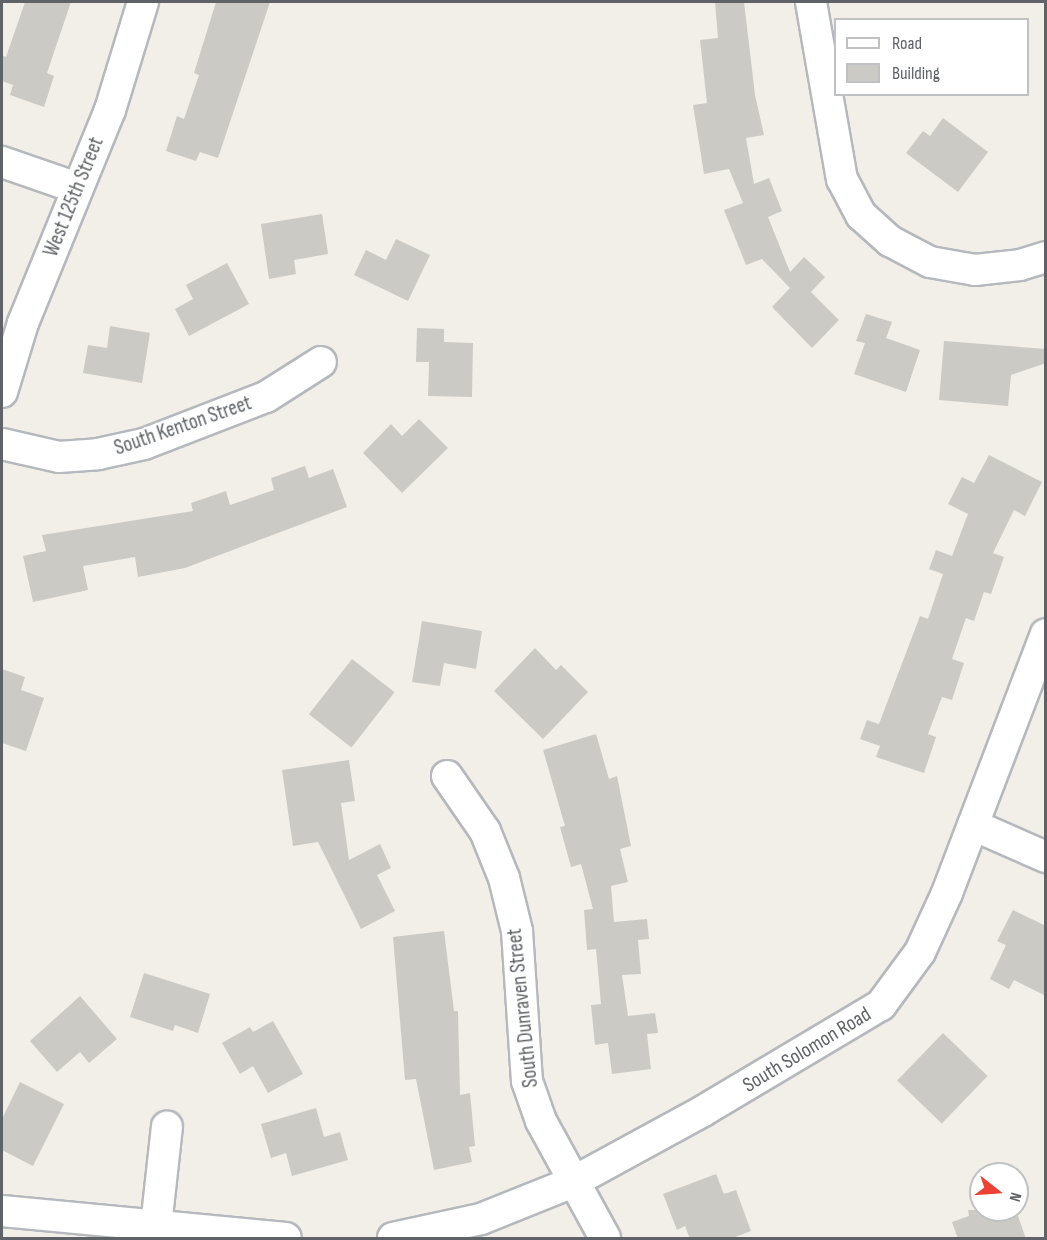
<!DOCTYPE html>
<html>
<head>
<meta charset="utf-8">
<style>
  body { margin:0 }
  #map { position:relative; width:1047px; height:1240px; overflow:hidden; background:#f1efe8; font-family:"Sofia Sans Condensed",sans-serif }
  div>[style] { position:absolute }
  .building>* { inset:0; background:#cccac5; transform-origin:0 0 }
  .roads { filter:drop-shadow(2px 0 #b5b8bc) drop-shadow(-2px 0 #b5b8bc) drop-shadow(0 2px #b5b8bc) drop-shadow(0 -2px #b5b8bc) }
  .minor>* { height:30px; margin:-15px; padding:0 15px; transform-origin:15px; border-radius:15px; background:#fff }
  span { translate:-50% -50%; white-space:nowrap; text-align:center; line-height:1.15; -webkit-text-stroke:4.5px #fff; paint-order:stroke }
  .street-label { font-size:21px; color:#5f6368 }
  .frame { position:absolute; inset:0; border:3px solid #5f6368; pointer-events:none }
  .legend { position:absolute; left:834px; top:18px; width:195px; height:78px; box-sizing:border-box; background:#fff; border:2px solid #bfc1c3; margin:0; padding:8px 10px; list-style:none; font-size:18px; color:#5f6368 }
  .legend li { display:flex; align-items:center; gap:12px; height:30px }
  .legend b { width:30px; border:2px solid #bfc1c3 }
  .north { position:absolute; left:969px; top:1162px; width:60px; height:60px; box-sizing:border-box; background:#fff; border:2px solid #bfc1c3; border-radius:50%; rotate:107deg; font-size:16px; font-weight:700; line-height:24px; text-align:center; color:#5f6368 }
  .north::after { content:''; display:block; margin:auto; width:21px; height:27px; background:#ea4335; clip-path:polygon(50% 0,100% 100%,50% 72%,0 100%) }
</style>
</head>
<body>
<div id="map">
  <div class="building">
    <i style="clip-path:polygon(25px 2px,71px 2px,47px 73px,54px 76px,44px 107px,10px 95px,13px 85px,2px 81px,2px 55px,6px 57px)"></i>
    <i style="clip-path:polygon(216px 2px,270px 2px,218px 158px,200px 152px,196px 161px,166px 151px,177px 116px,184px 119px,199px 75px,194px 73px)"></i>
    <i style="clip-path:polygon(715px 2px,744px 2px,755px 95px,764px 135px,746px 138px,754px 184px,769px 178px,782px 211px,768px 217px,790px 272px,804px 257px,825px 277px,811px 292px,839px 320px,812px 348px,772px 307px,790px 288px,762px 259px,746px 265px,724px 210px,743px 203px,729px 169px,704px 174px,693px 105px,707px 103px,700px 40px,718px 38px)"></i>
    <i style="clip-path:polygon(943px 118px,988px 152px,958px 192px,906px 153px,923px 131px,930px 136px)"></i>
    <i style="clip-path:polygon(322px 214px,328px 254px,294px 260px,296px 274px,269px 279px,261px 224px)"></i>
    <i style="clip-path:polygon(396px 239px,430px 255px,408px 301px,354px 275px,366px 250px,386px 260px)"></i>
    <i style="clip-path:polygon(227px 263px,249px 304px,189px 336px,175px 309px,193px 299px,186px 285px)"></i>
    <i style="clip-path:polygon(866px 314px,892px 322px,886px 338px,920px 350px,906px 392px,854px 374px,865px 343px,856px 341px)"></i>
    <i style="clip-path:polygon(110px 326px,150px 333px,142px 383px,83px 373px,88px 345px,107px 348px)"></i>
    <i style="clip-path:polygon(417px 328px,444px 329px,444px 342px,473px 343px,472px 397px,428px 396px,429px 362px,416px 362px)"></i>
    <i style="clip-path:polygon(944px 341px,1046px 349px,1046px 363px,1011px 375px,1008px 406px,939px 400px)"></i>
    <i style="clip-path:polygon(419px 419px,448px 448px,402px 493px,363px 453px,391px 424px,402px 436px)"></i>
    <i style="clip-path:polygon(989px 455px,1042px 482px,1025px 516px,1014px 510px,993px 553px,1004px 557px,991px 594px,984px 592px,974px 621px,966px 618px,952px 659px,964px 663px,952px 700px,942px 697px,928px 734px,936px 737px,924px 773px,876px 757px,880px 746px,860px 739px,867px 720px,879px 724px,920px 616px,928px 619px,943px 574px,929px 569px,936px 550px,952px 556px,968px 514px,948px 504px,962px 477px,974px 483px)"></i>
    <i style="clip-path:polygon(305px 466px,309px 478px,333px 469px,347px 507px,185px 568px,138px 577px,135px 557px,83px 566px,88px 590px,33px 602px,23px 556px,46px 551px,42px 535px,193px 511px,191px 503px,226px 491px,230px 505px,274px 490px,271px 478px)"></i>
    <i style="clip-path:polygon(422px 621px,482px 631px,476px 669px,444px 663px,440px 686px,412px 682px)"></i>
    <i style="clip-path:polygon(535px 648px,556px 670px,561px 665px,588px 692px,543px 739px,494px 691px)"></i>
    <i style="left:352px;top:659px;width:54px;height:70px;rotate:38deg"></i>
    <i style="clip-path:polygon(2px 669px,25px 677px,21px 690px,44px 698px,26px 751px,2px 743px)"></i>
    <i style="clip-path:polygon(596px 734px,609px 779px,617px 776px,631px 846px,620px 849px,628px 882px,611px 886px,614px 922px,647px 919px,649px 939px,638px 940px,641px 974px,622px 975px,628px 1016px,655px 1013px,658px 1033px,647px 1034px,651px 1069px,612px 1074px,608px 1043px,595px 1045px,591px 1005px,601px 1004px,596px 949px,587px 950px,584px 910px,593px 909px,581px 864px,571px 867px,560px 827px,565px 826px,543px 750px)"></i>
    <i style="clip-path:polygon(349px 760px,355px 801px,341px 803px,349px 860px,380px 844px,391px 868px,377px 875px,395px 911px,361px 929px,318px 842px,293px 846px,282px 770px)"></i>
    <i style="clip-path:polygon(1013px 910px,1046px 926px,1046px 996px,1014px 980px,1009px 989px,990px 979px,1006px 945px,997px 941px)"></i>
    <i style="clip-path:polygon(444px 931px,454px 1011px,458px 1011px,460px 1095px,470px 1093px,475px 1146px,469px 1147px,472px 1162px,434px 1170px,416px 1079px,405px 1080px,393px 937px)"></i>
    <i style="clip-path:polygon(144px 973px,210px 994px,198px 1033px,175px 1025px,173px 1031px,130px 1017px)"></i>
    <i style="clip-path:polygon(80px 996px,117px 1039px,89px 1063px,80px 1052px,57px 1072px,30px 1041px)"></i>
    <i style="clip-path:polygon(273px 1021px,303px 1074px,268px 1093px,253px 1066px,240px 1074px,222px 1043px,250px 1027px,253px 1032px)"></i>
    <i style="left:943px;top:1033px;width:62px;height:66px;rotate:44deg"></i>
    <i style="clip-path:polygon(20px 1082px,64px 1104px,33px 1166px,2px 1150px,2px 1119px)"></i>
    <i style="clip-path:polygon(316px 1108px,324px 1137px,340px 1132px,348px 1160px,292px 1176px,286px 1153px,271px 1158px,261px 1124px)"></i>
    <i style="clip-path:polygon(716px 1174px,724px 1194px,736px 1190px,751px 1231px,730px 1239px,690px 1239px,685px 1226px,677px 1230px,663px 1194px)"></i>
    <i style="clip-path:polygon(968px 1210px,1016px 1210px,1026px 1239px,958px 1239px,952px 1222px,969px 1216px)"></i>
  </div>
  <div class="roads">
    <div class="minor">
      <i style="left:811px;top:2px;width:180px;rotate:80.1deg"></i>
      <i style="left:842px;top:179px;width:41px;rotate:62.2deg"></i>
      <i style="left:861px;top:215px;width:39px;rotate:42deg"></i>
      <i style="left:890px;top:241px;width:45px;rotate:27.7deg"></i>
      <i style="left:930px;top:262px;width:46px;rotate:10.1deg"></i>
      <i style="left:975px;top:270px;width:45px;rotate:-6.3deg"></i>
      <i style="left:1020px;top:265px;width:27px;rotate:-17deg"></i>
      <i style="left:2px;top:162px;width:79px;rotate:19.1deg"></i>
      <i style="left:2px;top:392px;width:72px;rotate:-73.1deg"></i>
      <i style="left:23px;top:323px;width:230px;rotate:-67.8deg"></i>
      <i style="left:110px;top:110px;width:113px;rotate:-73deg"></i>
      <i style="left:2px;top:444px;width:58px;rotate:12.8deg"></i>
      <i style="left:59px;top:457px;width:39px;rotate:-4deg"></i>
      <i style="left:98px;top:454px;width:47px;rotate:-12.3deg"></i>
      <i style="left:144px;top:444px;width:131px;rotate:-21.1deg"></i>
      <i style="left:266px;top:397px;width:65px;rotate:-32.5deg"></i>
      <i style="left:447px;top:776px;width:67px;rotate:55.4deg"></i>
      <i style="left:485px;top:831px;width:51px;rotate:68deg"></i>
      <i style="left:504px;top:878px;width:55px;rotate:76.2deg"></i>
      <i style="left:517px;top:931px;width:150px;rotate:86.2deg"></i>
      <i style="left:527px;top:1081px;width:42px;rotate:70.7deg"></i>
      <i style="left:541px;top:1121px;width:133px;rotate:61.3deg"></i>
      <i style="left:973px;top:825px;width:80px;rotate:23.7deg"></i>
      <i style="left:2px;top:1211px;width:285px;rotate:5.4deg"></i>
      <i style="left:156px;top:1226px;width:100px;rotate:-83.7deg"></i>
      <i style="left:393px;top:1238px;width:90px;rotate:-12.2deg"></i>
      <i style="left:481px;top:1219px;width:99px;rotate:-21.9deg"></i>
      <i style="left:573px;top:1182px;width:148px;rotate:-28.6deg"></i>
      <i style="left:703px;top:1111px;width:207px;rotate:-30.8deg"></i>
      <i style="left:881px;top:1005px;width:66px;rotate:-53.7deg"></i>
      <i style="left:920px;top:952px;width:65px;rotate:-65.4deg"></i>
      <i style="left:947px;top:893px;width:277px;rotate:-69.1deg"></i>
    </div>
  </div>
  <div class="street-label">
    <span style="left:74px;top:197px;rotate:-68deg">West 125th Street</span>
    <span style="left:183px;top:426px;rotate:-19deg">South Kenton Street</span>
    <span style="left:523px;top:1008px;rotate:-96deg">South Dunraven Street</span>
    <span style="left:807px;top:1050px;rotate:-31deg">South Solomon Road</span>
  </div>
  <div class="frame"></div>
  <ul class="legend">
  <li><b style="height:8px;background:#fff"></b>Road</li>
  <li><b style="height:16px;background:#cccac5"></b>Building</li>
  </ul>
  <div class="north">N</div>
</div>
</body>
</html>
